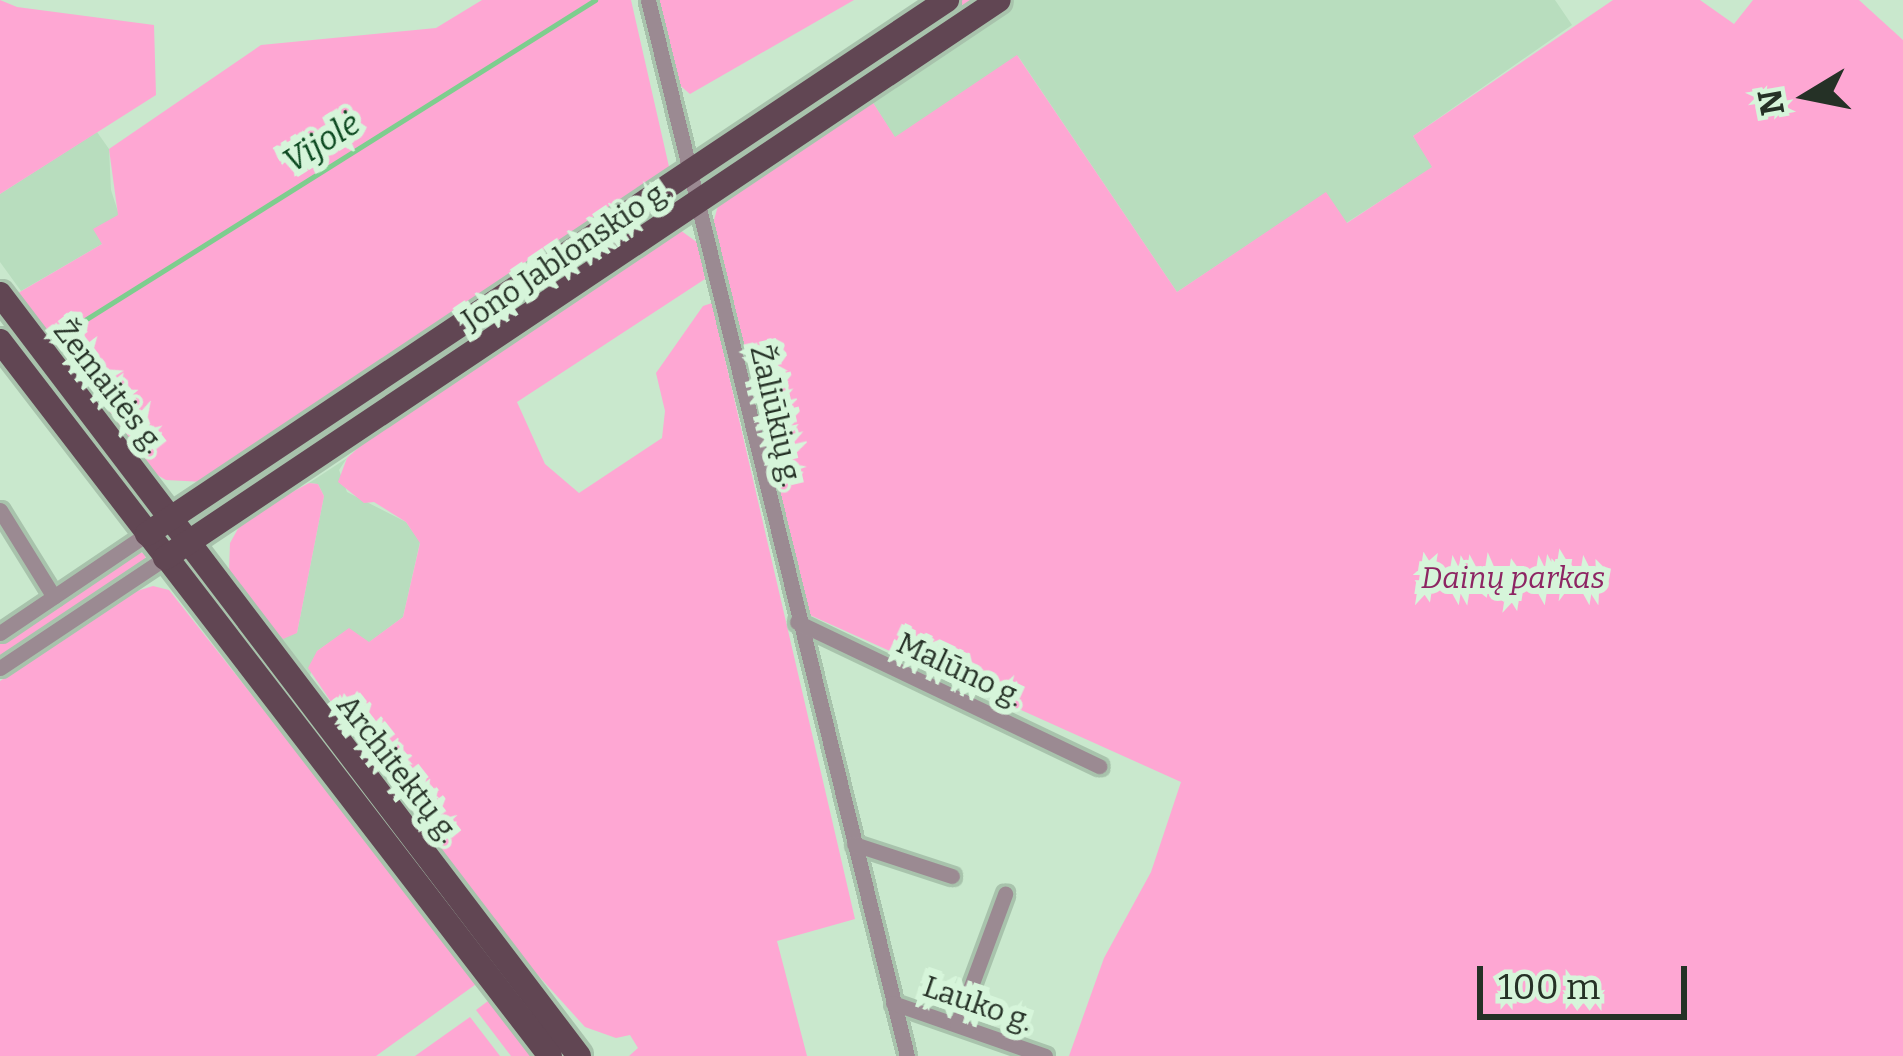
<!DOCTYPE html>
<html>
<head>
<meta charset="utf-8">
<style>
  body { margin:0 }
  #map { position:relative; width:1903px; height:1056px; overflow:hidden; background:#c9e8cd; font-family:Bitter,serif }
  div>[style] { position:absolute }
  .built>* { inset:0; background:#b8ddbe }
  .green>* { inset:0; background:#fea7d3 }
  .stream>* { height:4.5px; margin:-2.25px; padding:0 2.25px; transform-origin:2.25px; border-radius:2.25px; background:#7dce8e }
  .roads { filter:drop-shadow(3px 0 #a8c3ac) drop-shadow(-3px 0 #a8c3ac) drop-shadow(0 3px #a8c3ac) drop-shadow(0 -3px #a8c3ac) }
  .minor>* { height:15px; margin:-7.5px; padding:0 7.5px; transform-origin:7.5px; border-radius:7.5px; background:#9b8a92 }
  .primary>* { height:24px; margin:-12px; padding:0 12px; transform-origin:12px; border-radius:12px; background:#614653 }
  span { translate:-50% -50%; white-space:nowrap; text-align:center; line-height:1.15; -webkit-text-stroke:12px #d6f5da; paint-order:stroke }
  .street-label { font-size:30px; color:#253126 }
  .park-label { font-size:30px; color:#8d2563; font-style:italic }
  .water-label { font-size:33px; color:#0c4920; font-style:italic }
  .north { position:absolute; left:1747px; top:36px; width:120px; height:120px; -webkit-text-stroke:9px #d6f5da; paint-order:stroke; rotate:260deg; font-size:33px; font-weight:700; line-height:48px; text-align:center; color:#253126 }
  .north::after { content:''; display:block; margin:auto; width:42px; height:54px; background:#253126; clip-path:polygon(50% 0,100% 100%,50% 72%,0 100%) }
  .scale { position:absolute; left:1477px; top:966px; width:210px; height:54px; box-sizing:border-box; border:6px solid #253126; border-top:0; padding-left:15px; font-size:36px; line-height:42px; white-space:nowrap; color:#253126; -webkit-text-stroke:9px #d6f5da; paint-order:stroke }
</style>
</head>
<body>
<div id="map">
  <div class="built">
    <i style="clip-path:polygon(1014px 0,1555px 0,1572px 25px,1413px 136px,1433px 167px,1346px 223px,1326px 193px,1177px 292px,1018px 56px,895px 138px,870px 98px)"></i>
    <i style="clip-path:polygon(97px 132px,109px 149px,111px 190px,119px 215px,102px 244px,21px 291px,0 262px,0 194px)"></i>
    <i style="clip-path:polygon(347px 458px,339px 470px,347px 492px,406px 522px,420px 542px,403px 617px,368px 643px,349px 629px,317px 651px,310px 676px,279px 636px,297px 633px,324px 496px,318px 484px,309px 483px)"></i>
  </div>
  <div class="green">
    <i style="clip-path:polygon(0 0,17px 7px,154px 25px,156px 95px,0 194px)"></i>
    <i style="clip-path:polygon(482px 0,631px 0,670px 171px,204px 482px,166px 480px,145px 468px,13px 296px,102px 244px,93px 229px,118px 215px,109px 149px,261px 45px,436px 28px)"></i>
    <i style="clip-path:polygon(659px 0,854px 0,690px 94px,676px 82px)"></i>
    <i style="clip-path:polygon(962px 0,985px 0,704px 186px,702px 174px)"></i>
    <i style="clip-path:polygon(1613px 0,1700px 0,1734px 24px,1753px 0,1859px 0,1903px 40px,1903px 1056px,1069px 1056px,1104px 958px,1151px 872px,1181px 782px,801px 611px,711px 231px,719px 202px,870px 98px,895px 137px,1017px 55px,1177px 292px,1326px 192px,1347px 223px,1432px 167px,1413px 136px)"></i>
    <i style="clip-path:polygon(684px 189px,687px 198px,318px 444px,312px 440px)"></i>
    <i style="clip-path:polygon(680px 230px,698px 243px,705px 279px,517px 402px,545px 464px,579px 493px,662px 438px,665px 411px,656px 373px,703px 306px,712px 303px,855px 919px,777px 941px,807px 1056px,629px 1056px,638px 1048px,630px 1035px,616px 1038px,585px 1027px,480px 911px,344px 733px,334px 706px,308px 668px,317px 651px,349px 628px,369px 642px,403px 617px,420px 543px,406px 522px,374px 502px,364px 503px,338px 482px,347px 458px,386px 423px)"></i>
    <i style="clip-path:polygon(309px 483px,318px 484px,324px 496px,297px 633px,283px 639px,236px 591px,229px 572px,230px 543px,244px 518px)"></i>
    <i style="clip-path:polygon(138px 552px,146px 554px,145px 560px,0 657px,0 644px)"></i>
    <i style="clip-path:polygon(153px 586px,169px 590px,479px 982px,376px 1056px,0 1056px,0 681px,134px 592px)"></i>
    <i style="clip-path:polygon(492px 998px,536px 1056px,511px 1056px,476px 1010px)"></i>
    <i style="clip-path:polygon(470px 1017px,500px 1056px,415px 1056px)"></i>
  </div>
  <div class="stream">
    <i style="left:74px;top:327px;width:615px;rotate:-32.11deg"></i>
  </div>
  <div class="roads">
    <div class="minor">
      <i style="left:648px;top:0;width:1087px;rotate:76.22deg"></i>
      <i style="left:0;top:510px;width:102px;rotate:58.2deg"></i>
      <i style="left:797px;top:622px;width:335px;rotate:25.5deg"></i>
      <i style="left:0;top:633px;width:177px;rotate:-34deg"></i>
      <i style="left:0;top:668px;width:198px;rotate:-33.7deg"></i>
      <i style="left:854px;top:844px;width:103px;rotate:18.1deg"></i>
      <i style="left:893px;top:1003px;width:161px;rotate:19.2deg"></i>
      <i style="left:957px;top:1024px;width:139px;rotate:-69.7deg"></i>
    </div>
    <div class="primary">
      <i style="left:0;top:294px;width:957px;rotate:52.77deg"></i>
      <i style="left:0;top:341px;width:902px;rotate:52.43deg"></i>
      <i style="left:147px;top:534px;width:962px;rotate:-33.72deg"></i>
      <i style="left:165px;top:558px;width:1003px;rotate:-33.79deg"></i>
    </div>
  </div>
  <div class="street-label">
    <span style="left:566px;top:255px;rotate:-34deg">Jono Jablonskio g.</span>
    <span style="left:109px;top:387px;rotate:52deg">Žemaitės g.</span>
    <span style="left:776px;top:416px;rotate:77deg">Žaliūkių g.</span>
    <span style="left:960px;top:670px;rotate:25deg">Malūno g.</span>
    <span style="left:398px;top:769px;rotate:52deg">Architektų g.</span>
    <span style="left:978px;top:1004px;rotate:19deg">Lauko g.</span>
  </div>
  <div class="park-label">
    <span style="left:1513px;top:578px">Dainų parkas</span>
  </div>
  <div class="water-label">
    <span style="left:322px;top:143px;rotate:-32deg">Vijolė</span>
  </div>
  <div class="north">N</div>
  <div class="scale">100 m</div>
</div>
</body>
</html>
